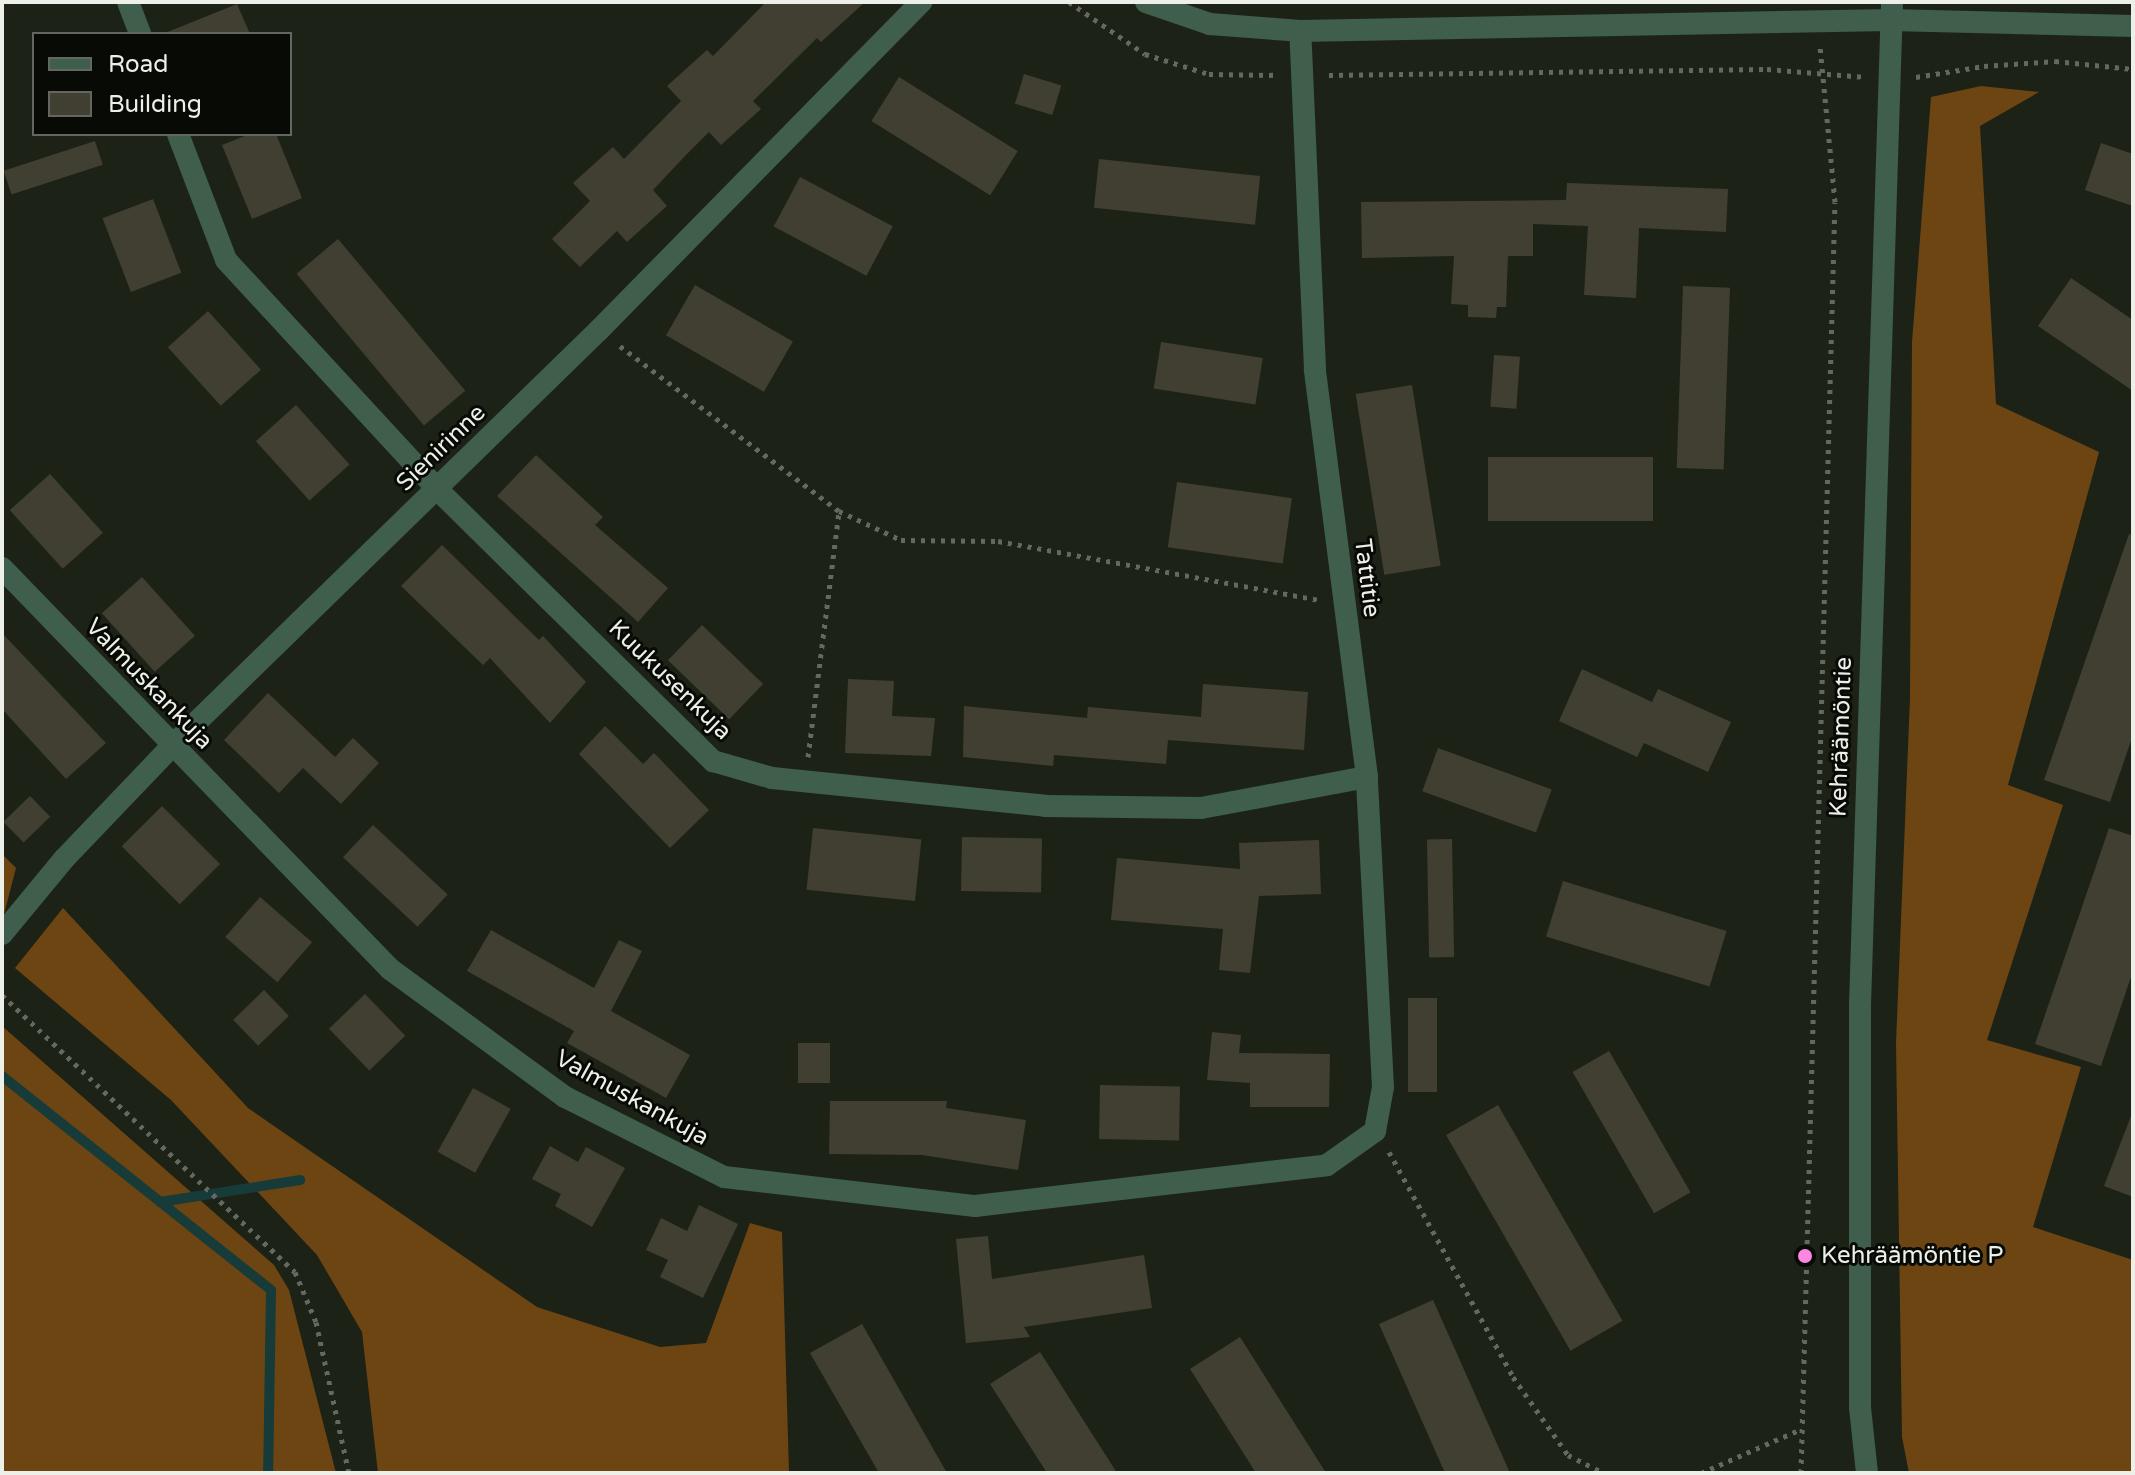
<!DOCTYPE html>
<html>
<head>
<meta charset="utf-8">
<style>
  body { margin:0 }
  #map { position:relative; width:2135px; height:1475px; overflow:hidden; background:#1d2217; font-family:"Varela Round",sans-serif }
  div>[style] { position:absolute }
  .forest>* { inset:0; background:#6d4512 }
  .stream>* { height:10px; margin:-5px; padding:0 5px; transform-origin:5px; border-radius:5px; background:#163b38 }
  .building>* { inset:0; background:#413f32; transform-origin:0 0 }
  .path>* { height:5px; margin-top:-2.5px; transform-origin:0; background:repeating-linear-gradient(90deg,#64685f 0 4px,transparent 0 10px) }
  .minor>* { height:22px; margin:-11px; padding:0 11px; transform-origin:11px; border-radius:11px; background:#3f5e4b }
  .tertiary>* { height:22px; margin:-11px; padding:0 11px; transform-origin:11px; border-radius:11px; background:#3f5e4b }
  .dots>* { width:22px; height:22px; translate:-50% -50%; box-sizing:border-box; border:4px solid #080a06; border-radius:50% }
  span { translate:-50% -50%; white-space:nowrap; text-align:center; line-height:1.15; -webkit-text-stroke:6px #080a06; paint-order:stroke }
  .street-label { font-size:24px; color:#edf0e9 }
  .poi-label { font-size:24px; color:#edf0e9 }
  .left { translate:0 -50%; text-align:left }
  .frame { position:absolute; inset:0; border:4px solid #edf0e9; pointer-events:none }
  .legend { position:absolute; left:32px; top:32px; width:260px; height:104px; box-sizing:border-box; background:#080a06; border:2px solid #646661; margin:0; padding:10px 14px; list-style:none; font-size:24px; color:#edf0e9 }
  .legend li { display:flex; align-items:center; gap:16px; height:40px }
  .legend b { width:40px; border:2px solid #646661 }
</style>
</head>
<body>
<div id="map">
  <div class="forest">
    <i style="clip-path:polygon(1981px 86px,2039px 92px,1980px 126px,1996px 404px,2099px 452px,2008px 785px,2063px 805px,1987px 1040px,2081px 1067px,2033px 1227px,2133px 1260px,2133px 1473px,1909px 1473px,1902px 1437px,1896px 1043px,1910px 698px,1912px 342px,1931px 97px)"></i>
    <i style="clip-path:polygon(2px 854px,16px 868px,2px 922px)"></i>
    <i style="clip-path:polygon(63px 908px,248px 1108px,537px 1307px,660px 1347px,706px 1343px,750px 1223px,782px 1232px,789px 1473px,378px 1473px,362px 1332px,317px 1255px,171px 1100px,15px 968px)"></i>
    <i style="clip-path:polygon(2px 1026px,274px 1265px,289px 1290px,336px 1473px,2px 1473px)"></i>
  </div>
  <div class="stream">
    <i style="left:2px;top:1076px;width:344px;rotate:38.5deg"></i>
    <i style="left:271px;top:1290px;width:183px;rotate:90.9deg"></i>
    <i style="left:160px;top:1202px;width:142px;rotate:-8.9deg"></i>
  </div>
  <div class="building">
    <i style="clip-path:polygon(766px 2px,865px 2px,821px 42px,817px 38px,753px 101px,761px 109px,721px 145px,709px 132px,685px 156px,653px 190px,667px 206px,627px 242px,617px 231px,580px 267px,552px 239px,590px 201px,573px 183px,613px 147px,624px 159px,681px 101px,667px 86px,707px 50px,713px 56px)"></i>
    <i style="clip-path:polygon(237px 4px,250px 34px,166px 34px,165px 33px)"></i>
    <i style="left:1024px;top:74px;width:39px;height:31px;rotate:17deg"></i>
    <i style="left:899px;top:77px;width:140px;height:52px;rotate:32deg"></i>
    <i style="clip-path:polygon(250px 134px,276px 134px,302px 198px,252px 219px,222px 145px)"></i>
    <i style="left:95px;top:141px;width:25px;height:96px;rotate:72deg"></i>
    <i style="clip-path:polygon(2101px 143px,2133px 154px,2133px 206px,2085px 190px)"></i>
    <i style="left:1099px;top:159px;width:162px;height:49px;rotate:6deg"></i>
    <i style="left:800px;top:177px;width:105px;height:56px;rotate:28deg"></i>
    <i style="clip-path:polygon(1567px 183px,1728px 189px,1726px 232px,1639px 228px,1636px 298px,1584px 295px,1588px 226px,1533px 224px,1533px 256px,1508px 256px,1506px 307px,1497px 307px,1496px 318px,1468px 317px,1468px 305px,1451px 304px,1454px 256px,1362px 258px,1361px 202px,1566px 200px)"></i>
    <i style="left:153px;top:199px;width:79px;height:54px;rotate:69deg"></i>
    <i style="left:338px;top:239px;width:198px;height:54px;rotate:50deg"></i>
    <i style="clip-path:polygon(2071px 278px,2133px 320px,2133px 391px,2038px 326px)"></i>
    <i style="left:695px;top:285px;width:113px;height:58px;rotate:30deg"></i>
    <i style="left:1683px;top:286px;width:47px;height:182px;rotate:2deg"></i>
    <i style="left:208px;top:311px;width:79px;height:54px;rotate:48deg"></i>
    <i style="left:1161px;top:342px;width:103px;height:47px;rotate:9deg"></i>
    <i style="left:1494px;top:355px;width:26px;height:52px;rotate:4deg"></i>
    <i style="left:1412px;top:385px;width:183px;height:57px;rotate:81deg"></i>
    <i style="left:296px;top:405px;width:80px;height:54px;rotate:48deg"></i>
    <i style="clip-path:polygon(536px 455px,603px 517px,595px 525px,668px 588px,638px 622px,497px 496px)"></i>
    <i style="left:1488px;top:457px;width:165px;height:64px"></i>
    <i style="left:50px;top:474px;width:79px;height:54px;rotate:48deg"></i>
    <i style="left:1177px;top:482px;width:116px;height:66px;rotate:8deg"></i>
    <i style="clip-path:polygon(2129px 534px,2133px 535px,2133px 735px,2110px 802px,2044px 780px)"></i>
    <i style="clip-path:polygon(442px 545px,539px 640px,543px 636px,586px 682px,550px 723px,490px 658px,483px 665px,401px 586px)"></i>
    <i style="left:142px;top:577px;width:79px;height:54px;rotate:48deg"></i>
    <i style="left:702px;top:625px;width:85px;height:49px;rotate:44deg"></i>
    <i style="clip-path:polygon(2px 633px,106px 743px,66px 779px,2px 709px)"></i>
    <i style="clip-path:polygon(1582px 669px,1652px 702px,1658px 689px,1731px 722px,1708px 772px,1644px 743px,1637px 757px,1559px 721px)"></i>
    <i style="clip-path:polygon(848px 679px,894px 681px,892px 716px,935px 718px,931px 756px,845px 753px)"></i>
    <i style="clip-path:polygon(1203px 684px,1308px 692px,1304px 750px,1168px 740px,1166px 764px,1054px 755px,1053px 766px,963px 757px,964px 706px,1087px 718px,1088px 707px,1201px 717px)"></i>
    <i style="clip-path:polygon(268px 693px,335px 757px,353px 738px,379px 763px,341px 804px,303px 768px,279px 793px,224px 740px)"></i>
    <i style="clip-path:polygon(605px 726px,643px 764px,654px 753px,709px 810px,670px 848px,579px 754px)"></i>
    <i style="left:1438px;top:748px;width:121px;height:46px;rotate:20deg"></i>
    <i style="left:30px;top:796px;width:29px;height:37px;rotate:46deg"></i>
    <i style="left:162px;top:806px;width:82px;height:57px;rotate:45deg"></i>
    <i style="left:373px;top:825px;width:102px;height:44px;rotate:43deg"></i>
    <i style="left:813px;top:828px;width:109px;height:62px;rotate:6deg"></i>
    <i style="clip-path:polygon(2109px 828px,2133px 836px,2133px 971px,2101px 1066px,2035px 1044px)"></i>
    <i style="left:962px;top:837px;width:80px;height:54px;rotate:1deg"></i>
    <i style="left:1452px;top:839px;width:118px;height:25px;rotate:89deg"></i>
    <i style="clip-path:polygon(1319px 840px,1321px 894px,1259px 896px,1250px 973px,1219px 970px,1223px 929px,1111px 920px,1117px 858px,1240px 869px,1239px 843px)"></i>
    <i style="left:1563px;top:881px;width:171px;height:58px;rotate:17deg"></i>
    <i style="left:260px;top:897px;width:69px;height:53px;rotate:41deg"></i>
    <i style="clip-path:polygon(491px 930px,594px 988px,619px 940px,642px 951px,611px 1011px,690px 1055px,666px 1098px,567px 1043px,574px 1031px,467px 971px)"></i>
    <i style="left:264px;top:990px;width:36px;height:43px;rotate:46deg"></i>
    <i style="left:365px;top:994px;width:58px;height:50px;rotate:46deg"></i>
    <i style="left:1408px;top:998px;width:29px;height:94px"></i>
    <i style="clip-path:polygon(1212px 1032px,1241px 1035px,1239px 1053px,1330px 1054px,1329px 1107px,1250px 1107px,1250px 1083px,1207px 1080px)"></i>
    <i style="left:830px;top:1043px;width:40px;height:32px;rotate:90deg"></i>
    <i style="left:1609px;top:1051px;width:163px;height:42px;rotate:60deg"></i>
    <i style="left:1100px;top:1085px;width:80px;height:54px;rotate:1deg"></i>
    <i style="left:473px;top:1088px;width:43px;height:73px;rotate:29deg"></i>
    <i style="clip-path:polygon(830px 1101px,947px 1101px,946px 1108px,1026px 1120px,1018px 1170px,922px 1155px,829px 1154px)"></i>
    <i style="left:1498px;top:1105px;width:249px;height:60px;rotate:60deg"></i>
    <i style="clip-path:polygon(2131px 1116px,2133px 1116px,2133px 1197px,2104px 1186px)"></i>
    <i style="clip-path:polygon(550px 1146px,578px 1162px,586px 1147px,625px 1168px,592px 1227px,555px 1206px,561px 1194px,532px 1179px)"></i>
    <i style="clip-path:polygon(699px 1205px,738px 1224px,703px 1298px,660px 1277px,668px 1260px,646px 1250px,661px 1218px,687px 1231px)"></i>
    <i style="clip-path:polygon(988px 1236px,992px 1279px,1144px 1255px,1152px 1308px,1024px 1327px,1030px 1337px,966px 1343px,956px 1239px)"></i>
    <i style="clip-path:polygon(1433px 1300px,1510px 1473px,1445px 1473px,1379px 1324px)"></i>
    <i style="clip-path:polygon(862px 1324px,947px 1473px,879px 1473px,810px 1353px)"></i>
    <i style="clip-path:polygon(1240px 1337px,1326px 1473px,1256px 1473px,1190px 1369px)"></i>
    <i style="clip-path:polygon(1040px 1352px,1117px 1473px,1047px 1473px,990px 1384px)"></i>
  </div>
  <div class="path">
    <i style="left:1069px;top:2px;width:92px;rotate:34.4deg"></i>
    <i style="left:1145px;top:54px;width:67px;rotate:17.4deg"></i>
    <i style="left:1209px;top:74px;width:70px;rotate:0.8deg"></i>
    <i style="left:1329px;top:75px;width:438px;rotate:-0.8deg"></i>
    <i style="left:1767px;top:69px;width:99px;rotate:4.6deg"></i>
    <i style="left:1916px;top:77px;width:69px;rotate:-9.2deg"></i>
    <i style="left:1984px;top:66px;width:71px;rotate:-4deg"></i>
    <i style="left:2055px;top:61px;width:78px;rotate:5.9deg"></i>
    <i style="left:620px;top:346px;width:274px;rotate:37deg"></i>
    <i style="left:839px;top:511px;width:68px;rotate:25.1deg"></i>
    <i style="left:901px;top:540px;width:97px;rotate:0.6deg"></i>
    <i style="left:998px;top:541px;width:326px;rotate:10.4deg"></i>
    <i style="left:808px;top:757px;width:248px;rotate:-82.8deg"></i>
    <i style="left:2px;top:995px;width:403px;rotate:43.4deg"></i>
    <i style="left:295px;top:1272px;width:54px;rotate:67.2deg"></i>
    <i style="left:316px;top:1322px;width:155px;rotate:77.7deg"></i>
    <i style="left:1389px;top:1152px;width:257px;rotate:61.1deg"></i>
    <i style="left:1513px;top:1377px;width:95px;rotate:54.8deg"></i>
    <i style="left:1568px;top:1455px;width:40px;rotate:26.6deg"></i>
    <i style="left:1701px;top:1473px;width:109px;rotate:-23.7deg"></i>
    <i style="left:1801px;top:1473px;width:1271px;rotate:-88.47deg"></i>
    <i style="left:1835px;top:202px;width:157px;rotate:-95.5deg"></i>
  </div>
  <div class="minor">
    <i style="left:128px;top:2px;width:34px;rotate:69deg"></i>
    <i style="left:1146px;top:2px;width:68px;rotate:19deg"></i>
    <i style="left:1210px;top:24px;width:90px;rotate:4.4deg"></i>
    <i style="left:1300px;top:31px;width:590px;rotate:-1.07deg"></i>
    <i style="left:178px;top:134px;width:135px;rotate:69.1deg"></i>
    <i style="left:226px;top:260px;width:311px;rotate:47.3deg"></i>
    <i style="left:437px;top:489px;width:388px;rotate:44.6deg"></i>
    <i style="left:713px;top:761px;width:61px;rotate:16.1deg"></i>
    <i style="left:772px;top:778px;width:275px;rotate:5.8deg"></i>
    <i style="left:1046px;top:806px;width:155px;rotate:0.7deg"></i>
    <i style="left:1201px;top:808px;width:169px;rotate:-10.6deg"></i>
    <i style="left:2px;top:568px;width:558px;rotate:45.94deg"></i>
    <i style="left:390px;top:969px;width:217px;rotate:36.2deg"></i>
    <i style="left:565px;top:1097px;width:178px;rotate:26.7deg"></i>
    <i style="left:724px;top:1177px;width:253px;rotate:6.6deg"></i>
    <i style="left:975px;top:1206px;width:354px;rotate:-6.6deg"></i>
    <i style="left:1327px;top:1165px;width:59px;rotate:-35.3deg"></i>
    <i style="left:1375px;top:1131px;width:45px;rotate:-79.7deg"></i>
    <i style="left:1383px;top:1087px;width:310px;rotate:-93deg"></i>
    <i style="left:1367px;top:777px;width:411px;rotate:-97.3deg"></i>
    <i style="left:1315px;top:369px;width:338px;rotate:-92.5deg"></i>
    <i style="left:2px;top:934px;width:97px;rotate:-50.4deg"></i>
    <i style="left:64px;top:859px;width:155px;rotate:-46.3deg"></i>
    <i style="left:171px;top:747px;width:598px;rotate:-44.25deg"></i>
    <i style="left:599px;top:330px;width:460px;rotate:-45.5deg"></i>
  </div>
  <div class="tertiary">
    <i style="left:1890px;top:20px;width:243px;rotate:1.4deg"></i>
    <i style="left:1867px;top:1473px;width:66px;rotate:-96.1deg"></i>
    <i style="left:1860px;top:1407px;width:402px;rotate:-90deg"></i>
    <i style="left:1860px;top:1005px;width:1004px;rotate:-88.17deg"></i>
  </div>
  <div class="dots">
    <i style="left:1805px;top:1256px;background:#fd86e1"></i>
  </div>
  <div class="street-label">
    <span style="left:441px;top:448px;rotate:-44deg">Sienirinne</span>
    <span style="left:1367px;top:578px;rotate:83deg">Tattitie</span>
    <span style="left:670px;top:680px;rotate:44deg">Kuukusenkuja</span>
    <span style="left:149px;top:684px;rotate:46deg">Valmuskankuja</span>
    <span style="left:1841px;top:737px;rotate:-88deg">Kehräämöntie</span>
    <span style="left:632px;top:1098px;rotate:29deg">Valmuskankuja</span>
  </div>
  <div class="poi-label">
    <span class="left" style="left:1821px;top:1256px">Kehräämöntie P</span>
  </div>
  <div class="frame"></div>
  <ul class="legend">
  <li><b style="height:10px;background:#3f5e4b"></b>Road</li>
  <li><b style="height:22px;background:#413f32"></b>Building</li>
  </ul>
</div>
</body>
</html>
